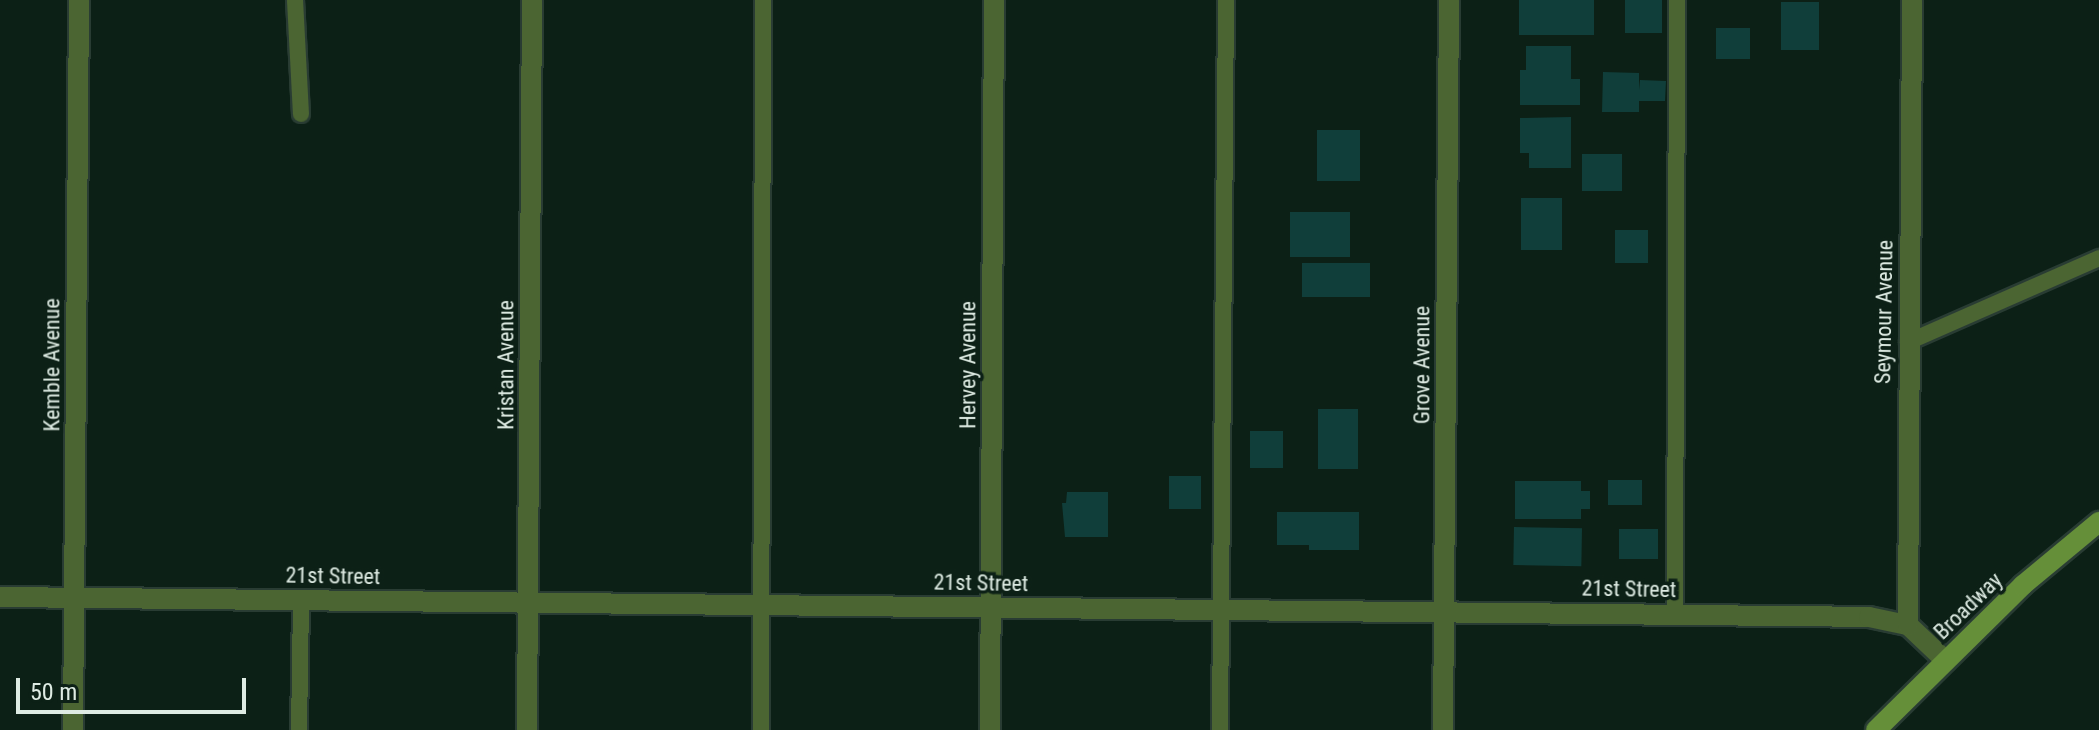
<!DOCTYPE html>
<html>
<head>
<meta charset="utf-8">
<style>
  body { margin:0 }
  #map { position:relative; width:2099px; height:730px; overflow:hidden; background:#0c2016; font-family:"Roboto Condensed",sans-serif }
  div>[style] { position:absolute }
  .building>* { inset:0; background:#103e3a; transform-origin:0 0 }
  .roads { filter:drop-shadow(2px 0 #293c33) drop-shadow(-2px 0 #293c33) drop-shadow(0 2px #293c33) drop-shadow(0 -2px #293c33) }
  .lane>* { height:16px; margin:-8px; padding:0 8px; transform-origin:8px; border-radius:8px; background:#4b6532 }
  .street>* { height:20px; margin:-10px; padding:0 10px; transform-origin:10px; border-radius:10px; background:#4b6532 }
  .secondary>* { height:20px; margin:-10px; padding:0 10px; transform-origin:10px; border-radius:10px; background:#658f39 }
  span { translate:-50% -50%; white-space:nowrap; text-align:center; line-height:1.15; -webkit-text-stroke:7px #0c2016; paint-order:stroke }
  .street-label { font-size:22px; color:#deebe3 }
  .scale { position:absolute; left:16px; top:678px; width:230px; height:36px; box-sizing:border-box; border:4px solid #deebe3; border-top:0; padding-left:10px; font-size:24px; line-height:28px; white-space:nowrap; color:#deebe3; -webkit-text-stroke:6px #0c2016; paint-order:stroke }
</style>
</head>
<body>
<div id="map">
  <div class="building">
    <i style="left:1519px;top:0;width:75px;height:35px"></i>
    <i style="left:1625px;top:0;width:37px;height:33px"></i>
    <i style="left:1781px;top:2px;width:38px;height:48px"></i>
    <i style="left:1716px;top:28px;width:34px;height:31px"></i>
    <i style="clip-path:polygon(1526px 46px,1571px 46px,1571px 79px,1580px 79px,1580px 105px,1520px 105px,1520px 70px,1526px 70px)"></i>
    <i style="clip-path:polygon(1603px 72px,1639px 73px,1639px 90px,1640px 80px,1666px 81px,1665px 101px,1639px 101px,1639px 112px,1602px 112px)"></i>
    <i style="clip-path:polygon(1571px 117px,1571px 168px,1529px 168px,1529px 153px,1520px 153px,1520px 118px)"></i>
    <i style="left:1317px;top:130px;width:43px;height:51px"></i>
    <i style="left:1582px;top:154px;width:40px;height:37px"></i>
    <i style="left:1521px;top:198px;width:41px;height:52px"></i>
    <i style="left:1290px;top:212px;width:60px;height:45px"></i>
    <i style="left:1615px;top:230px;width:33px;height:33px"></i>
    <i style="left:1302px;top:263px;width:68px;height:34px"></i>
    <i style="left:1318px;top:409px;width:40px;height:60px"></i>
    <i style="left:1250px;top:431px;width:33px;height:37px"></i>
    <i style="left:1169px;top:476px;width:32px;height:33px"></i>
    <i style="left:1608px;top:480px;width:34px;height:25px"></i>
    <i style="clip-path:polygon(1515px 481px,1581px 481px,1581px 491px,1590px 491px,1590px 509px,1581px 509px,1581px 519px,1515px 519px)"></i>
    <i style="clip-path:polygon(1067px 492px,1108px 492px,1108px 537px,1065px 537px,1062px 503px,1066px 503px)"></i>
    <i style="clip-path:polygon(1277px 512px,1359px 512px,1359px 550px,1309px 550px,1309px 545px,1277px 545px)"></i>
    <i style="left:1514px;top:527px;width:68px;height:38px;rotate:1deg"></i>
    <i style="left:1619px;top:529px;width:39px;height:30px"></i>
  </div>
  <div class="roads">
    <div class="lane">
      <i style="left:295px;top:0;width:114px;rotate:87deg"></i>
      <i style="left:1908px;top:342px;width:209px;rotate:-23.7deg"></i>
      <i style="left:1675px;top:613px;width:613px;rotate:-89.81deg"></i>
      <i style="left:299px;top:730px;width:130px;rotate:-89.1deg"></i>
      <i style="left:761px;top:730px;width:730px;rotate:-89.84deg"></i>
      <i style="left:1220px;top:730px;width:730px;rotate:-89.53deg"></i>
    </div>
    <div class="street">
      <i style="left:0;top:597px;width:1869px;rotate:0.61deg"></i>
      <i style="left:1869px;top:617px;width:40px;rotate:12deg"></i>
      <i style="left:1908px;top:625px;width:52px;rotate:43.5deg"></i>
      <i style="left:1908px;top:625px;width:625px;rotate:-89.63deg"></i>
      <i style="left:73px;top:730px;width:730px;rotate:-89.53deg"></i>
      <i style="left:527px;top:730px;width:730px;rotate:-89.61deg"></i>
      <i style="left:990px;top:730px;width:730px;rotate:-89.69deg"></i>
      <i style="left:1443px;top:730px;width:730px;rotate:-89.53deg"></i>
    </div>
    <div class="secondary">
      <i style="left:1876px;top:730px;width:206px;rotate:-44.6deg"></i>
      <i style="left:2023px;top:585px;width:99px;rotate:-39.7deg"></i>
    </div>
  </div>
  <div class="street-label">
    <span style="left:1884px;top:312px;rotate:-89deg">Seymour Avenue</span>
    <span style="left:52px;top:365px;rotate:-90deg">Kemble Avenue</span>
    <span style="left:506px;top:365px;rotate:-90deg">Kristan Avenue</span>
    <span style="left:968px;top:365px;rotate:-90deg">Hervey Avenue</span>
    <span style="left:1422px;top:365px;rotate:-90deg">Grove Avenue</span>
    <span style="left:333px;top:576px;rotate:1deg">21st Street</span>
    <span style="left:981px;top:583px;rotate:1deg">21st Street</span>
    <span style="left:1629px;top:589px;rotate:1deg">21st Street</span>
    <span style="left:1968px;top:606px;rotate:-44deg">Broadway</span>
  </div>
  <div class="scale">50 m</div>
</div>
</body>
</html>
